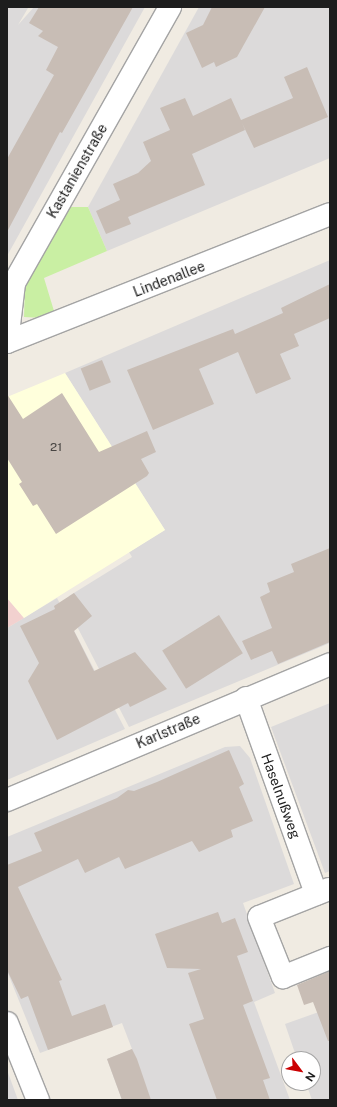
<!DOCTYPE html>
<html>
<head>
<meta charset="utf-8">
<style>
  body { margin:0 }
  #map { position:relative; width:337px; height:1107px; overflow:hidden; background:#f0ebe2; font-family:"Public Sans",sans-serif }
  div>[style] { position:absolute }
  .residential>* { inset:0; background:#dcdada }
  .commercial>* { inset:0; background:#f2d1cf }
  .education>* { inset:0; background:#ffffdc }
  .grass>* { inset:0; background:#c9efa3 }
  .building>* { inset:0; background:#c8bdb5; transform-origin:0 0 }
  .roads { filter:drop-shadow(1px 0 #a4a4a4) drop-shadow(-1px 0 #a4a4a4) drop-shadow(0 1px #a4a4a4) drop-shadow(0 -1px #a4a4a4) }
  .street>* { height:22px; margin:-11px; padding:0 11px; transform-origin:11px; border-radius:11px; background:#fff }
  span { translate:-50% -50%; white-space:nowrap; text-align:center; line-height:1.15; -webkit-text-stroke:3px #fff; paint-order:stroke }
  .number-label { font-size:12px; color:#484543 }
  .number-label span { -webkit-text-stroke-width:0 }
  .street-label { font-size:14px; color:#1d1d1d }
  .frame { position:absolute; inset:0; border:8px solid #1d1d1d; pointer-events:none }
  .north { position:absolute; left:281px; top:1051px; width:40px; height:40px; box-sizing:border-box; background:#fff; border:1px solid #a5a5a5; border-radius:50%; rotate:122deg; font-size:11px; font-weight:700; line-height:16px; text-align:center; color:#1d1d1d }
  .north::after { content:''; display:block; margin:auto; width:14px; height:18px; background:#cb0002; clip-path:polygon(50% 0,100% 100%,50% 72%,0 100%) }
</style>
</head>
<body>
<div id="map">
  <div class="residential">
    <i style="clip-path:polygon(7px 7px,28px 8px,18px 25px,34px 7px,145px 7px,7px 256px)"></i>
    <i style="clip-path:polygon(199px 7px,330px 7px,330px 158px,107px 251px,88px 207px)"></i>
    <i style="clip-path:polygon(330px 260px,330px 643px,129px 727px,67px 607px,69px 596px,132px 557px,129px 552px,165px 530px,65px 373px)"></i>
    <i style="clip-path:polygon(57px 598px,125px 729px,7px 780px,7px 628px)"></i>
    <i style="clip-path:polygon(330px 703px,330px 871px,325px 873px,271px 727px)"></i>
    <i style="clip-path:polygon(240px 746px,250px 758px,294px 884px,243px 903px,275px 993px,254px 1002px,290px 1100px,122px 1100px,107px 1059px,132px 1049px,122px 1023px,40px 1053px,7px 971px,7px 837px,225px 747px)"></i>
    <i style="clip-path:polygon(330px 1008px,330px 1100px,312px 1100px,306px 1083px,313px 1083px,313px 1059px,297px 1059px,285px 1024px)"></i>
    <i style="clip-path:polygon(7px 1070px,18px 1100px,7px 1100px)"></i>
  </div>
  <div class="commercial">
    <i style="clip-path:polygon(7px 598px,24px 618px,7px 628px)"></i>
  </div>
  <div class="education">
    <i style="clip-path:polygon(65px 373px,165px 530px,24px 618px,7px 598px,7px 397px)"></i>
  </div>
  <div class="grass">
    <i style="clip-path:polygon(68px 207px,88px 207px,107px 251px,44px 278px,54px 311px,43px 318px,24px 317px,25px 286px)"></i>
  </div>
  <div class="building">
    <i style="clip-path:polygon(39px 7px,133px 7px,62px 133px,60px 132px,7px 232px,7px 159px,54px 75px,46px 70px,58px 47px,38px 36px,43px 31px,29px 23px)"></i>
    <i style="clip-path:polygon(212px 7px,265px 7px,237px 57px,216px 67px,214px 62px,202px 68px,186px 33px,203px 25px)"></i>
    <i style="clip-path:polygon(307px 67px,328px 117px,254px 148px,242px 123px,245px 130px,192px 154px,205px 185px,128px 217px,131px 224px,106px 234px,96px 211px,120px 200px,113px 184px,138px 173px,151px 161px,143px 142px,170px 130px,160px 108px,185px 98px,193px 116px,231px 98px,241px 120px,293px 98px,284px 77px)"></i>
    <i style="clip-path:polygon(330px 284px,330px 318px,294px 334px,299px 346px,280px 354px,291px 379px,256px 394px,238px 352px,199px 369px,214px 404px,153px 430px,127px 370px,233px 329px,235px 334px,283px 313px,281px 308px)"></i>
    <i style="left:102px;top:360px;width:24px;height:23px;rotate:68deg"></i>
    <i style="clip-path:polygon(62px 393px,99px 452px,147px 431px,156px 452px,141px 459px,149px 473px,147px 476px,56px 534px,37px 504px,33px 506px,19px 484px,22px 482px,7px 458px,7px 394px,23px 419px)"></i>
    <i style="clip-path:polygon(330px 548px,330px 642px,278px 664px,272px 651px,251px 660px,242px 641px,272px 628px,260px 597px,270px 592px,267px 583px,294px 572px,291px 564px)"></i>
    <i style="clip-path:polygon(74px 593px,92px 616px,74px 631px,94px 671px,135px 652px,167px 689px,130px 707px,128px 703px,57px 740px,28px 681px,39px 663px,20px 626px,55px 609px,54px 606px)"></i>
    <i style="left:219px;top:615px;width:45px;height:67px;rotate:58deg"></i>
    <i style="clip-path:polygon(229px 750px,244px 784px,239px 787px,253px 821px,231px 830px,233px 837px,199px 852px,192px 841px,125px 869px,119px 857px,85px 873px,78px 859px,18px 887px,62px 980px,59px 981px,72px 1016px,105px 1004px,113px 1027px,48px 1050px,28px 996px,21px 999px,7px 970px,7px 865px,42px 851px,34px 833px,117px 798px,128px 790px,134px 791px,157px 782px)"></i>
    <i style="clip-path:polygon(218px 912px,222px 923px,235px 918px,248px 952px,237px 956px,253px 1001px,243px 1005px,270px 1078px,263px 1080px,270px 1100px,217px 1100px,189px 1024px,204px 1019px,188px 973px,201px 969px,167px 968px,155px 934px)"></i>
    <i style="clip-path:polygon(330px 971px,330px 1041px,328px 1041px,313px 1002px,304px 1005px,297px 985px)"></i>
    <i style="clip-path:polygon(132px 1049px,137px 1059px,151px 1100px,122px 1100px,107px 1059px)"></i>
  </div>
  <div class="roads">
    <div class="street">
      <i style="left:7px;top:342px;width:59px;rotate:-83.2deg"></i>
      <i style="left:14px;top:283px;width:317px;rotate:-60.5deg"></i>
      <i style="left:7px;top:342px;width:347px;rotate:-21.6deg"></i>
      <i style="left:246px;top:698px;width:208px;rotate:70.3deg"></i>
      <i style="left:7px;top:800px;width:350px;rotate:-22.8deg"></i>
      <i style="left:329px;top:889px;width:75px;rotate:158.2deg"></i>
      <i style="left:259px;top:917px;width:65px;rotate:68.2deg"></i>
      <i style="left:283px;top:977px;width:51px;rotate:-22deg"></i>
      <i style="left:7px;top:1023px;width:83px;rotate:68.1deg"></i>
    </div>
  </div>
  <div class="number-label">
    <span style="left:56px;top:448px">21</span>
  </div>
  <div class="street-label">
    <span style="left:77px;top:171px;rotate:-60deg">Kastanienstraße</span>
    <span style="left:169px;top:279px;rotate:-21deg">Lindenallee</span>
    <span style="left:168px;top:731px;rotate:-23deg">Karlstraße</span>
    <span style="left:281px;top:796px;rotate:70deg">Haselnußweg</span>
  </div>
  <div class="frame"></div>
  <div class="north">N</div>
</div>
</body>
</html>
